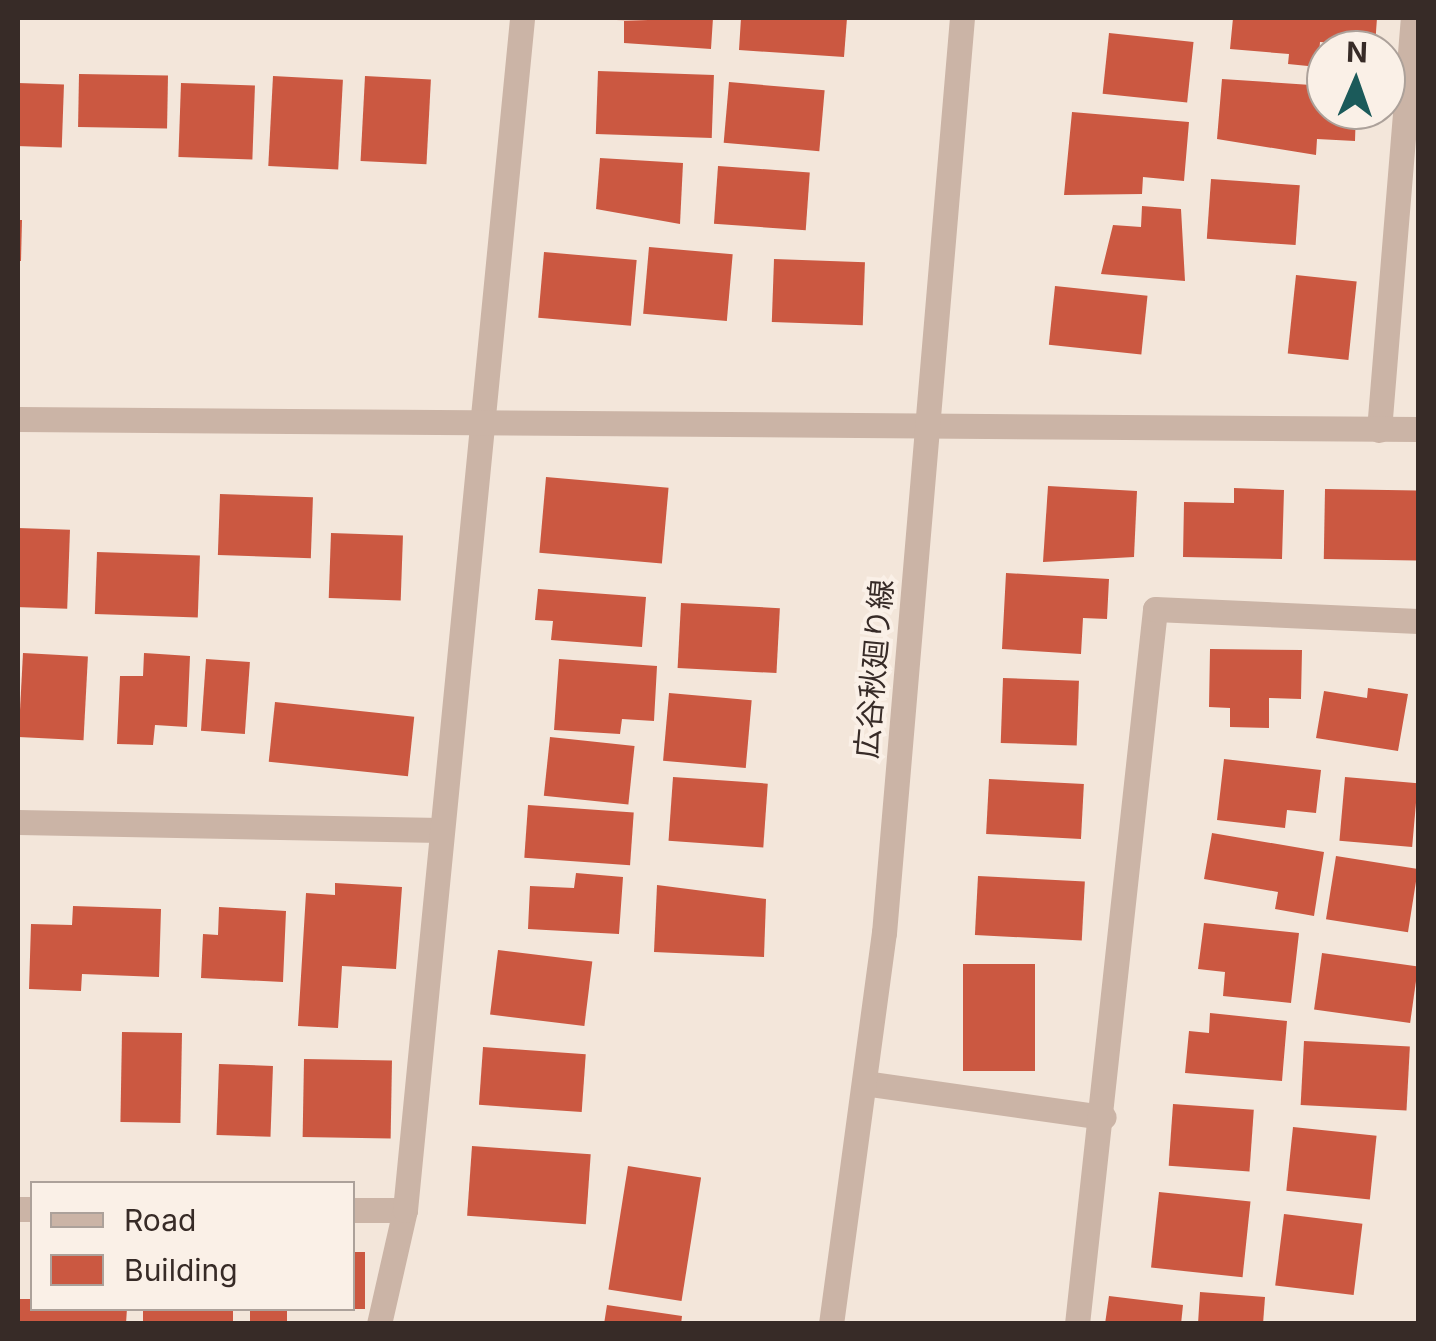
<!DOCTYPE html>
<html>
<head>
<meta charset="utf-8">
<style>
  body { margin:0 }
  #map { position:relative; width:1436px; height:1341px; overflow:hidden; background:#f3e6da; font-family:Inter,"Noto Sans JP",sans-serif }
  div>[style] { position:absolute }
  .building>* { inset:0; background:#cb5841; transform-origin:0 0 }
  .minor>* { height:25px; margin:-12.5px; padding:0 12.5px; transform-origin:12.5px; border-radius:12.5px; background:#cbb4a6 }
  .tertiary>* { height:25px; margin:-12.5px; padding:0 12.5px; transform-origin:12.5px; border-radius:12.5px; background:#cbb4a6 }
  span { translate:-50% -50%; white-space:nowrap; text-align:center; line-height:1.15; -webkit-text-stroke:8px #faf0e7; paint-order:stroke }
  .street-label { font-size:30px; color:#372b27 }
  .frame { position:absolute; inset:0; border:20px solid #372b27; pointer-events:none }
  .legend { position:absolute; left:30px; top:1181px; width:325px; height:130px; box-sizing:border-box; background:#faf0e7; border:2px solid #aca19a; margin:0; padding:12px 18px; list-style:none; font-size:30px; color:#372b27 }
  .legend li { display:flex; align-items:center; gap:20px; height:50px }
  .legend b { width:50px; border:2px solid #aca19a }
  .north { position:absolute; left:1306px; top:30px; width:100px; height:100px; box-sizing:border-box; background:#faf0e7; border:2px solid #aca19a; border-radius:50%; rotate:2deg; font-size:28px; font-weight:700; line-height:40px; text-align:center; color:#372b27 }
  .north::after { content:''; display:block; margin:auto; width:35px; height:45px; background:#1b5a5a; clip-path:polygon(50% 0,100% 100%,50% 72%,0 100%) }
</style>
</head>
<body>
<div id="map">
  <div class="building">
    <i style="clip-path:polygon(713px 18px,711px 49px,624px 43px,624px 21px,616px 21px)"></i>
    <i style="clip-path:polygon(741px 18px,847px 18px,844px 57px,739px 50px)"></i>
    <i style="clip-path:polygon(1233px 18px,1377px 18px,1375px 46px,1320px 42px,1318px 67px,1288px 64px,1289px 54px,1230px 49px)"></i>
    <i style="left:1109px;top:33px;width:85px;height:61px;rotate:6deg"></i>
    <i style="left:598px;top:71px;width:116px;height:63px;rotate:2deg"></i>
    <i style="left:79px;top:74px;width:89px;height:53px;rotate:1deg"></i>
    <i style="left:273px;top:76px;width:70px;height:90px;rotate:3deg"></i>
    <i style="left:365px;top:76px;width:66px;height:85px;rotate:3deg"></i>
    <i style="clip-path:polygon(1222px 79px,1326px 86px,1326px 110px,1356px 110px,1355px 141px,1317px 139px,1316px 155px,1217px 139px)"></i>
    <i style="left:729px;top:82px;width:96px;height:61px;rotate:5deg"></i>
    <i style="left:18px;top:83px;width:46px;height:63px;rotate:2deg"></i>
    <i style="left:181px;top:83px;width:74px;height:74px;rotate:2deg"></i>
    <i style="clip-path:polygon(1072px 112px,1189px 122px,1184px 181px,1143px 177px,1142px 194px,1064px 195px)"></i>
    <i style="clip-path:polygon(600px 158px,683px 163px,680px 224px,596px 209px)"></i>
    <i style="left:718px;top:166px;width:92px;height:58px;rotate:4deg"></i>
    <i style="left:1211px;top:179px;width:89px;height:60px;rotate:4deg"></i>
    <i style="clip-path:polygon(1142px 206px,1181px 209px,1185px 281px,1101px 274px,1113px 225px,1141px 227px)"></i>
    <i style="clip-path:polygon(18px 220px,22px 220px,21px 261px,18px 261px)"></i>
    <i style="left:649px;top:247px;width:84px;height:67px;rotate:5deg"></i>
    <i style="left:544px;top:252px;width:93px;height:66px;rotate:5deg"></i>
    <i style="left:774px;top:259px;width:91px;height:63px;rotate:2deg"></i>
    <i style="left:1296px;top:275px;width:61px;height:79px;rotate:6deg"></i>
    <i style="left:1055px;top:286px;width:93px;height:59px;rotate:6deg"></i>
    <i style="left:546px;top:477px;width:123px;height:76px;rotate:5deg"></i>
    <i style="clip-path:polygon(1048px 486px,1137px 491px,1134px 557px,1043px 562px)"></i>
    <i style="clip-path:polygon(1234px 488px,1284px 490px,1282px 559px,1183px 557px,1184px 502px,1234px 503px)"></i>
    <i style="left:1325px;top:489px;width:93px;height:70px;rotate:1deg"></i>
    <i style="left:220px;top:494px;width:93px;height:61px;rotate:2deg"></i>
    <i style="left:18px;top:528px;width:52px;height:79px;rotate:2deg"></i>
    <i style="left:331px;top:533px;width:72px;height:65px;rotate:2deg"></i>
    <i style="left:97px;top:552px;width:103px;height:62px;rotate:2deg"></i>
    <i style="clip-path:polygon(1006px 573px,1109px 579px,1107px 619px,1083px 618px,1081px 654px,1002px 649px)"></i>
    <i style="clip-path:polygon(538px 589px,646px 597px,642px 647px,551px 640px,553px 621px,535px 620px)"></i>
    <i style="left:681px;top:603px;width:99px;height:65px;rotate:3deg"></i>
    <i style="clip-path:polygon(1210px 649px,1302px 650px,1301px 699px,1269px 698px,1269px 728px,1230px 727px,1230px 708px,1209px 707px)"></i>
    <i style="left:23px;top:653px;width:65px;height:84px;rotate:3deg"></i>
    <i style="clip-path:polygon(144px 653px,190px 656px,187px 727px,155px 725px,153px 745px,117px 744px,120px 676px,143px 676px)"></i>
    <i style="left:206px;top:659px;width:44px;height:72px;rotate:4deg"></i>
    <i style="clip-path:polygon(559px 659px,657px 666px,654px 721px,622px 719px,620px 734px,554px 730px)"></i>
    <i style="left:1003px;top:678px;width:76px;height:65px;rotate:2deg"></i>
    <i style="clip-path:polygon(1368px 688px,1408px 694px,1398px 751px,1316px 738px,1324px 691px,1367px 698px)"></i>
    <i style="left:669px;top:693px;width:83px;height:68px;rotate:5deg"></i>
    <i style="left:275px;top:702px;width:140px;height:60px;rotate:6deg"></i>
    <i style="left:550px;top:737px;width:85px;height:59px;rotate:6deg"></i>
    <i style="clip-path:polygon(1224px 759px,1321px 770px,1316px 813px,1287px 810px,1285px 828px,1217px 820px)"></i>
    <i style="left:673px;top:777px;width:95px;height:64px;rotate:4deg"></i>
    <i style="left:1345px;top:777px;width:73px;height:64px;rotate:5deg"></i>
    <i style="left:989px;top:779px;width:95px;height:55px;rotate:3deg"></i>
    <i style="left:528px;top:805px;width:106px;height:53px;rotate:4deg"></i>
    <i style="clip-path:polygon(1212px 833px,1324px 852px,1314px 916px,1275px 909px,1278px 892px,1204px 879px)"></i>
    <i style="left:1336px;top:856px;width:83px;height:64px;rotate:9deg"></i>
    <i style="clip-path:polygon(576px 873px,623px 877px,619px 934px,528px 929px,530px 886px,574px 888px)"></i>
    <i style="left:978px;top:876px;width:107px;height:59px;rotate:3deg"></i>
    <i style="clip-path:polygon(335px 883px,402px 887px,396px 969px,342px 966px,338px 1028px,298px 1026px,306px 893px,335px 895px)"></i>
    <i style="clip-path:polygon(657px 885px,766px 899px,764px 957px,654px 952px)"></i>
    <i style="clip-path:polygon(73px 906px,161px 909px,159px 977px,82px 974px,81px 991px,29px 989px,31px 924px,72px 925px)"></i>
    <i style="clip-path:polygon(219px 907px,286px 911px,283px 982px,201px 978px,203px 934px,218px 935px)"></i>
    <i style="clip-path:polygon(1204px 923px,1299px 933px,1291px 1003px,1223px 996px,1225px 972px,1198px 969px)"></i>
    <i style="left:498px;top:950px;width:95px;height:65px;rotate:7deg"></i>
    <i style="left:1322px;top:953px;width:97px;height:57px;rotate:8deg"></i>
    <i style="left:1035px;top:964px;width:107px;height:72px;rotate:90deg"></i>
    <i style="clip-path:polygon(1210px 1013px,1287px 1021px,1282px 1081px,1185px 1073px,1189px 1031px,1209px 1033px)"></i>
    <i style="left:122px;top:1032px;width:60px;height:90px;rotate:1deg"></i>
    <i style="left:1304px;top:1041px;width:106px;height:64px;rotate:3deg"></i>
    <i style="left:483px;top:1047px;width:103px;height:58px;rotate:4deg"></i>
    <i style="left:304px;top:1059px;width:88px;height:78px;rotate:1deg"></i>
    <i style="left:219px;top:1064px;width:54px;height:71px;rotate:2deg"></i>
    <i style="left:1173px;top:1104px;width:81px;height:62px;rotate:4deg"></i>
    <i style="left:1293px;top:1127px;width:84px;height:64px;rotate:6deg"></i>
    <i style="left:472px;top:1146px;width:119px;height:70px;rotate:4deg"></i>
    <i style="left:628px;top:1166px;width:74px;height:125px;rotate:9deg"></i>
    <i style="left:1159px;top:1192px;width:92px;height:76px;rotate:6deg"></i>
    <i style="left:1284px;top:1214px;width:79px;height:72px;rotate:7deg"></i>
    <i style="left:352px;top:1252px;width:13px;height:57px"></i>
    <i style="clip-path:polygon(1200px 1292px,1265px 1297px,1263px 1324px,1198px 1324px)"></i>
    <i style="clip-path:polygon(1109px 1296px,1183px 1305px,1181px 1324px,1105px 1324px)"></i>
    <i style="clip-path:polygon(18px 1299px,32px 1299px,32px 1308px,127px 1308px,126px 1324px,18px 1324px)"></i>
    <i style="clip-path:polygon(607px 1305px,682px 1316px,681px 1324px,604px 1324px)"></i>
    <i style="left:143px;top:1308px;width:90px;height:16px"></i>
    <i style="left:250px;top:1308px;width:37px;height:16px"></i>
  </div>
  <div class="minor">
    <i style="left:1379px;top:430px;width:413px;rotate:-85.3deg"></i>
    <i style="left:18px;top:822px;width:422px;rotate:1.1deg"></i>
    <i style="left:864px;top:1083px;width:242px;rotate:8.1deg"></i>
    <i style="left:18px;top:1209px;width:14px"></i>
    <i style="left:352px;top:1210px;width:53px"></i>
    <i style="left:379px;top:1324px;width:117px;rotate:-77.2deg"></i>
    <i style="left:405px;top:1210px;width:1198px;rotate:-84.39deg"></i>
    <i style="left:1077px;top:1324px;width:719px;rotate:-83.77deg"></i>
    <i style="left:1155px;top:609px;width:263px;rotate:2.6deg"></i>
  </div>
  <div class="tertiary">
    <i style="left:18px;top:419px;width:1400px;rotate:0.41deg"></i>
    <i style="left:831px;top:1324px;width:395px;rotate:-82.3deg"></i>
    <i style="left:884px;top:933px;width:918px;rotate:-85.13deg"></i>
  </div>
  <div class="street-label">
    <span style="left:874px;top:669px;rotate:-85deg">広谷秋廻り線</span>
  </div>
  <div class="frame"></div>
  <ul class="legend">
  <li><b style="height:12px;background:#cbb4a6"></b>Road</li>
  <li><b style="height:28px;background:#cb5841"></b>Building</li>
  </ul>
  <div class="north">N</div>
</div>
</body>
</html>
